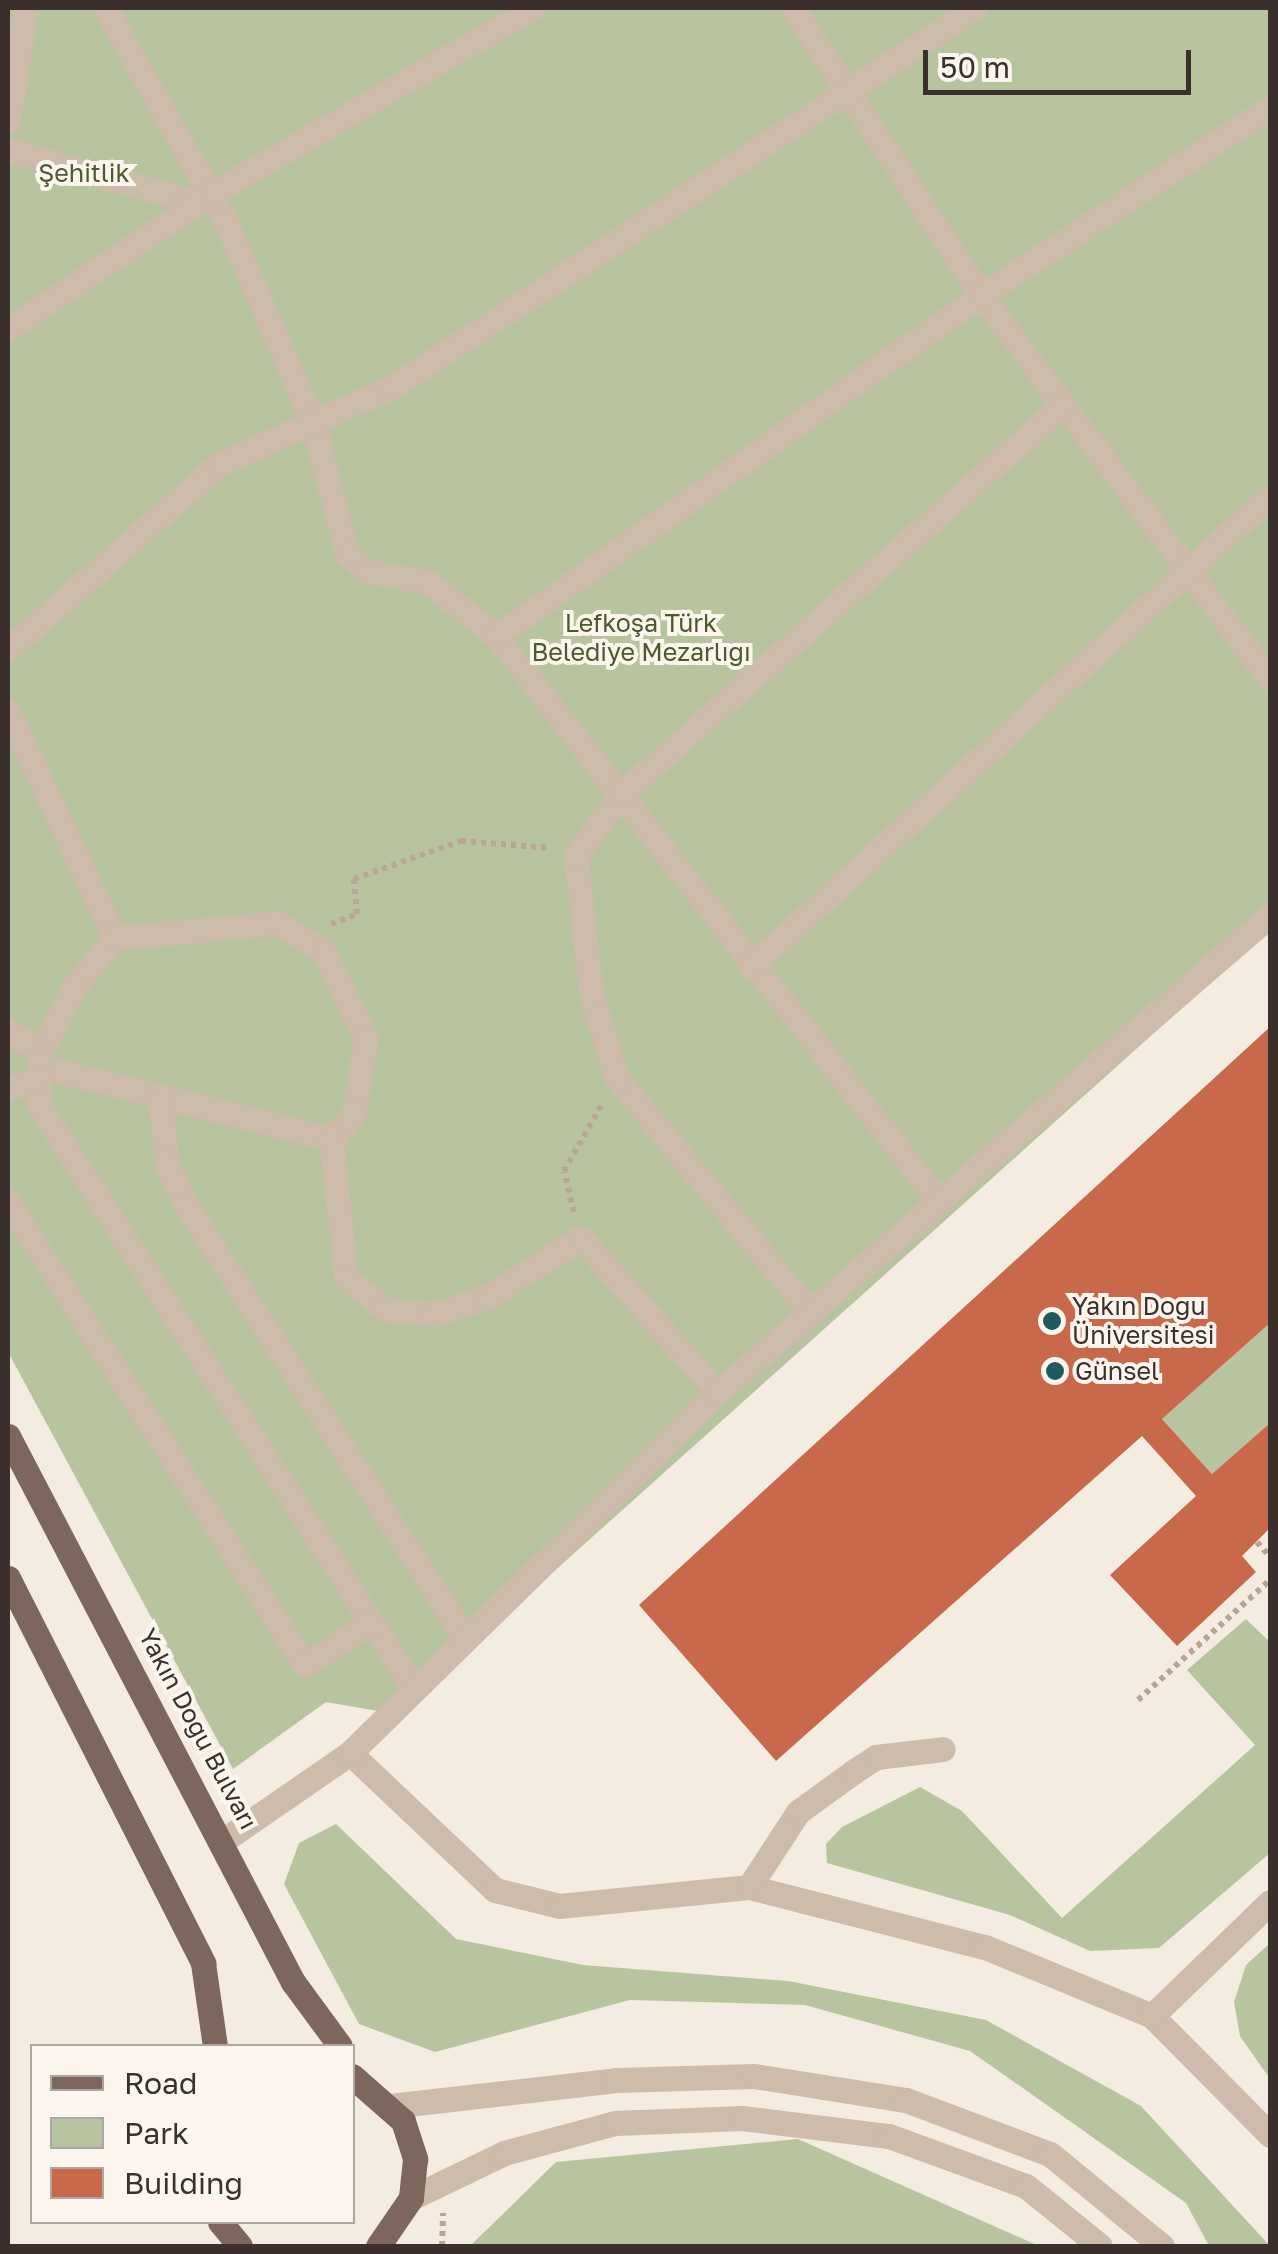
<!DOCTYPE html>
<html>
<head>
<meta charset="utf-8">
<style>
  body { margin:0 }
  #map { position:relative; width:1278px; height:2254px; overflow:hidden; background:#f4ebe1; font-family:"Golos Text",sans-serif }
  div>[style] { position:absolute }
  .green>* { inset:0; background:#b8c4a0 }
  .building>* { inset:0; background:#c8694b }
  .path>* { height:6px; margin-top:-3px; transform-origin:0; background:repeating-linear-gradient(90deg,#b9a596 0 5px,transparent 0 10px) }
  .minor>* { height:25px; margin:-12.5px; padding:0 12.5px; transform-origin:12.5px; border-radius:12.5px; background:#cdbbac }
  .major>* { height:25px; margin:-12.5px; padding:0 12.5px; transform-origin:12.5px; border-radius:12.5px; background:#7d675c }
  .dots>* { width:28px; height:28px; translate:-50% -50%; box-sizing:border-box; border:5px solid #fbf5ee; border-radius:50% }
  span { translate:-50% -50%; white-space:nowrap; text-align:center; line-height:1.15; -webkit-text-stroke:8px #fbf5ee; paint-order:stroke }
  .park-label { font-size:25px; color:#4a5a2e }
  .poi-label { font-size:25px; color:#3b302b }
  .left { translate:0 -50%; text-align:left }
  .street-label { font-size:25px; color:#3b302b }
  .frame { position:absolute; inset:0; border:10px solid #3b302b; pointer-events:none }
  .legend { position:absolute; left:30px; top:2044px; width:325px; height:180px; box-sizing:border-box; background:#fbf5ee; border:2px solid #aea6a0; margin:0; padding:12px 18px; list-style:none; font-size:30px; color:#3b302b }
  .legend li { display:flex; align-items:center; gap:20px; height:50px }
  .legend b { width:50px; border:2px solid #aea6a0 }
  .scale { position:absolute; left:923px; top:50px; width:268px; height:45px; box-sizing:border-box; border:5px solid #3b302b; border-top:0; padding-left:12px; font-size:30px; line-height:35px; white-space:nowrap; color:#3b302b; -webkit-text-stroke:8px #fbf5ee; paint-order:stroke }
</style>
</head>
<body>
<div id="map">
  <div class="green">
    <i style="clip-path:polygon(8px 8px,1270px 8px,1270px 929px,395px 1714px,326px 1702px,233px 1769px,8px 1352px)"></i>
    <i style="clip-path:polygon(1270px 1323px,1270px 1423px,1212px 1474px,1162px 1419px)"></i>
    <i style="clip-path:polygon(1246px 1619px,1270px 1642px,1270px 1853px,1159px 1948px,1090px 1951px,1010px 1915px,827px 1863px,826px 1844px,842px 1827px,920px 1787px,962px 1811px,1062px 1918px,1255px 1745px,1187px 1670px)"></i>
    <i style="clip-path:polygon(336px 1824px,456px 1939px,583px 1965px,788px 1981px,986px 2020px,1141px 2106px,1270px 2246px,1209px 2246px,1186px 2203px,970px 2051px,805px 2005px,630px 2000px,435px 2052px,359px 2024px,284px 1884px,299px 1843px)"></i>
    <i style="clip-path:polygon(1270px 1943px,1270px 2079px,1240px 2036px,1234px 2002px,1246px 1965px)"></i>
    <i style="clip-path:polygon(798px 2139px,1039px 2246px,470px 2246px,556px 2162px)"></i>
  </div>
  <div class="building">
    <i style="clip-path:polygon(1270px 1027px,1270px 1323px,1162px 1419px,1212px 1474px,1270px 1423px,1270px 1528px,1242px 1556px,1256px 1572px,1177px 1646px,1110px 1575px,1196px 1496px,1142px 1436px,776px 1761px,639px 1605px)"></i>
  </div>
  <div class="path">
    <i style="left:331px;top:924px;width:28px;rotate:-21deg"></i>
    <i style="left:357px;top:914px;width:35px;rotate:-95deg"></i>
    <i style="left:354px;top:879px;width:114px;rotate:-19.6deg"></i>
    <i style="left:461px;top:841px;width:90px;rotate:4.4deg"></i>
    <i style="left:574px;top:1212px;width:42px;rotate:-103.7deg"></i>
    <i style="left:564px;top:1171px;width:75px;rotate:-60.4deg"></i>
    <i style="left:1257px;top:1542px;width:20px;rotate:49deg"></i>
    <i style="left:1138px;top:1700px;width:178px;rotate:-42.3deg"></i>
    <i style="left:442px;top:2246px;width:33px;rotate:-88deg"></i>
  </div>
  <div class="minor">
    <i style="left:105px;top:8px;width:241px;rotate:60.5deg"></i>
    <i style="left:224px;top:218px;width:219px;rotate:66.4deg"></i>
    <i style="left:312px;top:419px;width:138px;rotate:75.4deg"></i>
    <i style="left:347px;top:553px;width:27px;rotate:42deg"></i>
    <i style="left:367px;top:571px;width:62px;rotate:10.2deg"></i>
    <i style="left:428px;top:582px;width:87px;rotate:38.5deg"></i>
    <i style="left:496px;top:636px;width:713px;rotate:51.89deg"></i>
    <i style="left:793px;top:8px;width:343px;rotate:56.8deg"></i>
    <i style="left:981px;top:295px;width:481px;rotate:53.1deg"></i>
    <i style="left:8px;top:122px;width:115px;rotate:-81deg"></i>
    <i style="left:8px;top:150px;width:185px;rotate:15.4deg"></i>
    <i style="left:186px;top:199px;width:25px;rotate:-12deg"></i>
    <i style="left:8px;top:329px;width:246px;rotate:-33.6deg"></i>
    <i style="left:213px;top:193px;width:369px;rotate:-30.1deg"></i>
    <i style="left:496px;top:636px;width:593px;rotate:-35.11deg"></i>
    <i style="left:981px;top:295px;width:345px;rotate:-33deg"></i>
    <i style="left:8px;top:649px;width:281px;rotate:-41.2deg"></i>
    <i style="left:219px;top:464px;width:189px;rotate:-24deg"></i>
    <i style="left:392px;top:387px;width:695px;rotate:-33.03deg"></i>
    <i style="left:8px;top:711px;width:251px;rotate:64.8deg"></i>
    <i style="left:115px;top:938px;width:64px;rotate:129.9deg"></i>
    <i style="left:74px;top:987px;width:74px;rotate:117.3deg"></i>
    <i style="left:40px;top:1053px;width:39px;rotate:-144deg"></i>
    <i style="left:115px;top:938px;width:164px;rotate:-5.3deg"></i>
    <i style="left:278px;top:923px;width:54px;rotate:32.2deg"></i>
    <i style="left:324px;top:952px;width:96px;rotate:64deg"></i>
    <i style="left:366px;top:1038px;width:76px;rotate:99.1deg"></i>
    <i style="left:354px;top:1113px;width:35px;rotate:131deg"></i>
    <i style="left:751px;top:966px;width:700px;rotate:-42.16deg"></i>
    <i style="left:40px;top:1053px;width:51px;rotate:92.2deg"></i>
    <i style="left:38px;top:1104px;width:691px;rotate:57.23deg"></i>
    <i style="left:39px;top:1066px;width:301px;rotate:14deg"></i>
    <i style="left:331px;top:1139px;width:140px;rotate:83.8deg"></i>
    <i style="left:346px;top:1278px;width:51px;rotate:37.8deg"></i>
    <i style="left:386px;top:1309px;width:47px;rotate:6.1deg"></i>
    <i style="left:433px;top:1314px;width:58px;rotate:-17.2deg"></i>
    <i style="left:488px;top:1297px;width:109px;rotate:-32.7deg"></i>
    <i style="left:580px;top:1238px;width:207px;rotate:48.1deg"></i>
    <i style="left:8px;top:1089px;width:33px;rotate:-21deg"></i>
    <i style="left:161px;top:1099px;width:63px;rotate:85.5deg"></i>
    <i style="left:166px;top:1162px;width:47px;rotate:65.1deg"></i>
    <i style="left:186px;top:1205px;width:516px;rotate:57.17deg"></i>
    <i style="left:8px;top:1202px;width:550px;rotate:57.32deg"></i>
    <i style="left:305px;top:1665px;width:80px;rotate:-33.3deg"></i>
    <i style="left:809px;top:1310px;width:300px;rotate:-129.7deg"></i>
    <i style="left:617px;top:1079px;width:89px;rotate:-107deg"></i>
    <i style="left:591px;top:994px;width:140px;rotate:-96.2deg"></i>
    <i style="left:576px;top:855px;width:74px;rotate:-53.7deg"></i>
    <i style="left:620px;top:795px;width:589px;rotate:-41.35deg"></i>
    <i style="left:350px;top:1753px;width:199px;rotate:43.4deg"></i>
    <i style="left:495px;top:1890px;width:66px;rotate:14deg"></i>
    <i style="left:559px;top:1906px;width:191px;rotate:-5.7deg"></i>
    <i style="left:749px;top:1887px;width:244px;rotate:14.3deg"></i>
    <i style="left:985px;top:1947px;width:181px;rotate:22.4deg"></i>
    <i style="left:1152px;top:2016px;width:168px;rotate:45.2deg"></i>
    <i style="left:224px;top:1840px;width:153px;rotate:-34.6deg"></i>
    <i style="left:350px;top:1753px;width:516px;rotate:-44.45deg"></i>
    <i style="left:718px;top:1392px;width:730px;rotate:-40.83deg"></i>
    <i style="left:749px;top:1887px;width:90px;rotate:-56.8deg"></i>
    <i style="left:798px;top:1812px;width:68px;rotate:-36deg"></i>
    <i style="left:853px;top:1772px;width:27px;rotate:-33deg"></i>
    <i style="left:876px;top:1757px;width:67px;rotate:-6.8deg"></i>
    <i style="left:1152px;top:2016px;width:164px;rotate:-44deg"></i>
    <i style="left:390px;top:2106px;width:228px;rotate:-6.5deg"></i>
    <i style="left:617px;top:2080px;width:137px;rotate:-1.7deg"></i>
    <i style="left:754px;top:2076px;width:154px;rotate:9deg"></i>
    <i style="left:906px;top:2100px;width:154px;rotate:20.6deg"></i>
    <i style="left:1050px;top:2154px;width:145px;rotate:39.4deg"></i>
    <i style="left:411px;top:2198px;width:103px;rotate:-25.8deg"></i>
    <i style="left:504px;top:2153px;width:115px;rotate:-15.1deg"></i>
    <i style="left:615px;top:2123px;width:127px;rotate:-2.3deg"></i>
    <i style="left:742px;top:2118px;width:148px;rotate:7deg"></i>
    <i style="left:889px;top:2136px;width:146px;rotate:20.1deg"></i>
    <i style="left:1026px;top:2186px;width:95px;rotate:39deg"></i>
  </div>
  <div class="major">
    <i style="left:8px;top:1436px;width:616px;rotate:62.44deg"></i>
    <i style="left:293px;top:1982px;width:79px;rotate:53.7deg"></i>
    <i style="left:8px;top:1578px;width:432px;rotate:63.1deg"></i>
    <i style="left:203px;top:1963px;width:84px;rotate:81.8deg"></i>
    <i style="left:352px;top:2076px;width:68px;rotate:41.4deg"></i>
    <i style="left:403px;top:2121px;width:40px;rotate:72deg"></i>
    <i style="left:415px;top:2159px;width:39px;rotate:96deg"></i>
    <i style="left:411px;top:2198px;width:58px;rotate:124.5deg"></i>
    <i style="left:220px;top:2222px;width:31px;rotate:50deg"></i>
  </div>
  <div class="dots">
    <i style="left:1052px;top:1321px;background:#1f5a5e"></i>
    <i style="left:1055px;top:1371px;background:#1f5a5e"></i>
  </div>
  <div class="park-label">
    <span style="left:84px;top:173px">Şehitlik</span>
    <span style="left:641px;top:638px">Lefkoşa Türk<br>Belediye Mezarlığı</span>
  </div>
  <div class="poi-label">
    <span class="left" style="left:1072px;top:1321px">Yakın Doğu<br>Üniversitesi</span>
    <span class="left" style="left:1075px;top:1371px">Günsel</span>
  </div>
  <div class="street-label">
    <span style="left:198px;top:1729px;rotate:62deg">Yakın Doğu Bulvarı</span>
  </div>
  <div class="frame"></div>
  <ul class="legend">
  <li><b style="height:12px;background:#7d675c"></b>Road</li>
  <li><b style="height:28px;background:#b8c4a0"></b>Park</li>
  <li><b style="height:28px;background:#c8694b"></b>Building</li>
  </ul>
  <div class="scale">50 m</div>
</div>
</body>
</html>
